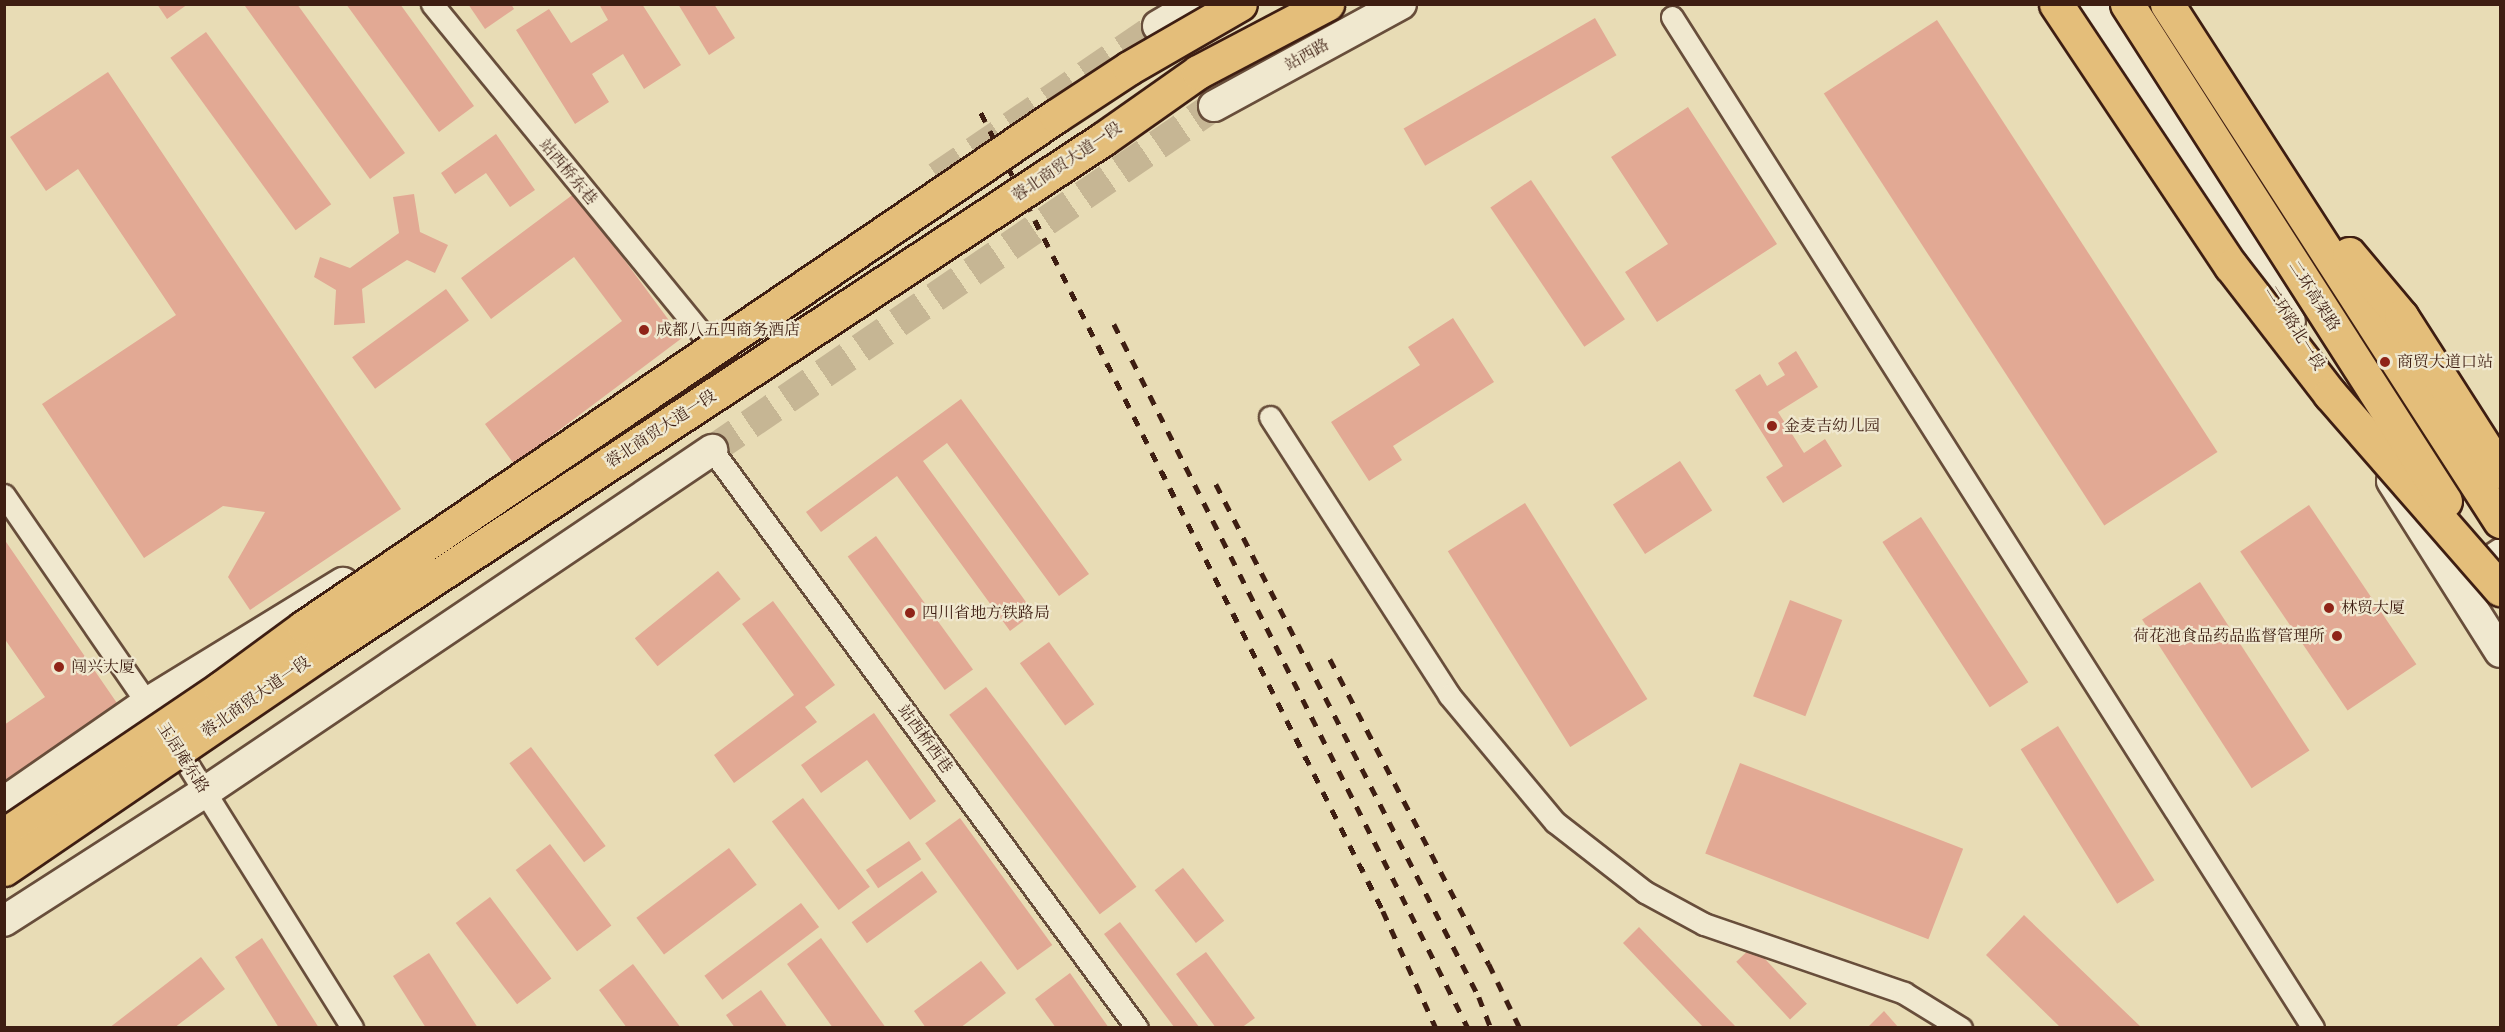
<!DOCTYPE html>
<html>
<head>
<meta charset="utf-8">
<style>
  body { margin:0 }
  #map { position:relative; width:2505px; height:1032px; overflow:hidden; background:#e8dcb5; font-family:"IM FELL French Canon","Noto Serif SC",serif }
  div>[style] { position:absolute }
  .building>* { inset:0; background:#e2a994; transform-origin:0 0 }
  .secondary-tunnel>* { height:30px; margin-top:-15px; transform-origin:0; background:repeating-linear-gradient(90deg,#c6b694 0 30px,transparent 0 45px) }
  .roads { filter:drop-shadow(2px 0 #684e3b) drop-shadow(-2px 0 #684e3b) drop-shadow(0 2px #684e3b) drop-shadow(0 -2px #684e3b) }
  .minor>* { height:21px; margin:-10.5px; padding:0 10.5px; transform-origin:10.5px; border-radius:10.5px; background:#f0e8cf }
  .tertiary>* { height:27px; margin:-13.5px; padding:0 13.5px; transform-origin:13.5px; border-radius:13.5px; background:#f0e8cf }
  .secondary>* { height:30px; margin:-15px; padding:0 15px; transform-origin:15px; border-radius:15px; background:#f0e8cf }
  .rail>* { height:4.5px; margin-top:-2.25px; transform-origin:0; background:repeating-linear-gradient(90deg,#3e1e12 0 10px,transparent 0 20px) }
  .bridges { filter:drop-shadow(2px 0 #3e1e12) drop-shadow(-2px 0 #3e1e12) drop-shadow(0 2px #3e1e12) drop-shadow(0 -2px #3e1e12) }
  .trunk-bridge>* { height:33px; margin:-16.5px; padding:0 16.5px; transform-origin:16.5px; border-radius:16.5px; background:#e4be7a }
  .dots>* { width:16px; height:16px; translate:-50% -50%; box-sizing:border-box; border:3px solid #f0e8cf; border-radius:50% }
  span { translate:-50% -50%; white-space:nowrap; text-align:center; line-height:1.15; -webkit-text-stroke:4.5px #f0e8cf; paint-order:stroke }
  .street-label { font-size:16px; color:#3e1e12 }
  .poi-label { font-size:16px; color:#3e1e12 }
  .left { translate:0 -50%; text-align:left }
  .right { translate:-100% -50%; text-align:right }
  .frame { position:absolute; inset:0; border:6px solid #3e1e12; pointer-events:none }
</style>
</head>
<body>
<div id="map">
  <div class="building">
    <i style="clip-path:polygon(157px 4px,188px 4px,167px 19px)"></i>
    <i style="clip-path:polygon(247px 4px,297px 4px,405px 153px,370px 179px,245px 6px)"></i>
    <i style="clip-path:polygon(346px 4px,400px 4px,474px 106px,439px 132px)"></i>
    <i style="clip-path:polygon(468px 4px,511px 4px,514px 9px,485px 29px)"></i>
    <i style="clip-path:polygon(599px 4px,642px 4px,681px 65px,644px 89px,623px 54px,592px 74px,609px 102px,575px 124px,516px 30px,549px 9px,571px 43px,608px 20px)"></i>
    <i style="clip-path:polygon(678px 4px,714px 4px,735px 38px,709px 55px)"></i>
    <i style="left:1595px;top:18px;width:43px;height:221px;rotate:60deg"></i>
    <i style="left:1937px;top:20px;width:515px;height:135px;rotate:57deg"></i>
    <i style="left:206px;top:32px;width:213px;height:44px;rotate:54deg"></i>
    <i style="clip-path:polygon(108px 72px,401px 509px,250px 610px,228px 577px,265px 512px,223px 506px,144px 558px,42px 404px,176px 315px,78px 169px,46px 191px,10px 137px)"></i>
    <i style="clip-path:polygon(1688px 107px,1777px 244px,1657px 322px,1625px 272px,1668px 244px,1611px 157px)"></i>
    <i style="clip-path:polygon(496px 134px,535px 190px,510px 207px,486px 173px,455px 194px,441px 173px)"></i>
    <i style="left:1531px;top:180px;width:168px;height:49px;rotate:56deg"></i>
    <i style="clip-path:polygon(575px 193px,682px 338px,514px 464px,485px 424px,622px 321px,574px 257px,491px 319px,461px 278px)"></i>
    <i style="clip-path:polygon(414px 194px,420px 232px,448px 245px,435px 273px,407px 260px,362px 289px,365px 323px,334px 325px,336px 290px,314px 277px,320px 257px,350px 268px,399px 233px,393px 197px)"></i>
    <i style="left:446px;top:289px;width:39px;height:116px;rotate:54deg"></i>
    <i style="clip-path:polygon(1453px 318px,1494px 382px,1393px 446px,1402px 460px,1369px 481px,1331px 422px,1420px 365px,1408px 347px)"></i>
    <i style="clip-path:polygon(1796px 351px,1818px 387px,1778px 412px,1804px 453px,1825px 439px,1842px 466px,1783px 503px,1766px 477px,1783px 466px,1735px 390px,1760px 374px,1767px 386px,1785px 375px,1778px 363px)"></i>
    <i style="clip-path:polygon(961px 399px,1089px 574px,1059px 596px,947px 443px,923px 461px,1034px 613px,1010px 631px,897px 476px,821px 532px,806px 512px)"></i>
    <i style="left:1680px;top:461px;width:59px;height:80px;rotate:57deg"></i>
    <i style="left:1525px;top:503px;width:231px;height:91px;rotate:58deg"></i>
    <i style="left:2309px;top:505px;width:192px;height:83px;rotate:56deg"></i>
    <i style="left:1921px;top:517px;width:197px;height:46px;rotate:57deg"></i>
    <i style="left:876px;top:536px;width:165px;height:35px;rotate:54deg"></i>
    <i style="clip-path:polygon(4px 539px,119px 706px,4px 784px,4px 725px,45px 697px,4px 638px)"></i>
    <i style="left:718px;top:571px;width:36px;height:107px;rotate:51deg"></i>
    <i style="left:2200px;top:582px;width:201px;height:69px;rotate:57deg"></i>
    <i style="left:1790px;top:600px;width:56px;height:103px;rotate:21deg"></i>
    <i style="clip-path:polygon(773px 601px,835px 685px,805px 707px,817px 722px,734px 783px,714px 755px,794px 695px,742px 624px)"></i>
    <i style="left:1049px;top:642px;width:77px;height:36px;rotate:54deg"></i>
    <i style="left:986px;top:687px;width:250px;height:46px;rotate:53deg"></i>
    <i style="clip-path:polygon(874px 713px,936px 801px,910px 820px,867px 760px,821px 793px,801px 765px)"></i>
    <i style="left:2058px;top:726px;width:182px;height:44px;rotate:58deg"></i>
    <i style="left:531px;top:747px;width:124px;height:27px;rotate:53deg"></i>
    <i style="left:1740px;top:763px;width:239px;height:97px;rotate:21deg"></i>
    <i style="left:803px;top:798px;width:111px;height:39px;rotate:53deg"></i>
    <i style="left:960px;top:818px;width:157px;height:43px;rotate:54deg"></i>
    <i style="left:909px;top:841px;width:22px;height:52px;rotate:56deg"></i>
    <i style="left:550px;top:844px;width:102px;height:43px;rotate:53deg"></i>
    <i style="left:729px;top:848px;width:46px;height:116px;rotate:53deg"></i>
    <i style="left:1183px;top:868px;width:67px;height:36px;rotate:52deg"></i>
    <i style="left:922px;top:871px;width:26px;height:87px;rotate:54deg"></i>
    <i style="left:490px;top:897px;width:102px;height:43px;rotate:53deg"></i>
    <i style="left:801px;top:903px;width:30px;height:121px;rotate:53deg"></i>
    <i style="clip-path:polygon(2024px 915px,2142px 1028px,2061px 1028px,1986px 955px)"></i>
    <i style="left:1120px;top:922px;width:132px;height:20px;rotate:53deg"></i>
    <i style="clip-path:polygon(1639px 927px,1737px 1028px,1704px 1028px,1623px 943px)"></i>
    <i style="clip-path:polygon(262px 938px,319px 1028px,279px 1028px,235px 957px)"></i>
    <i style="clip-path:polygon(821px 938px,886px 1028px,833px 1028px,787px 964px)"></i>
    <i style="left:1753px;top:946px;width:79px;height:23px;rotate:47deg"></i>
    <i style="clip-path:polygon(1206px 952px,1255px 1018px,1241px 1028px,1216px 1028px,1176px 974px)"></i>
    <i style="clip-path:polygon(429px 953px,478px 1028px,426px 1028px,393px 976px)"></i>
    <i style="clip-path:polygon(201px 957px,225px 989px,174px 1028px,109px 1028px)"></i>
    <i style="clip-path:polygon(981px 961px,1006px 993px,960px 1028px,926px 1028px,914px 1011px)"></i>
    <i style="clip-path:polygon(633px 964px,681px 1028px,627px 1028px,599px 990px)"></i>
    <i style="clip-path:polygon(1070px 973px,1109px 1028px,1056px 1028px,1035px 999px)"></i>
    <i style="clip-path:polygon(761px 990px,788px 1028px,735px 1028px,726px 1015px)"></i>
    <i style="clip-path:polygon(1884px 1011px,1899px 1028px,1867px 1028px)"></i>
  </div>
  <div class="secondary-tunnel">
    <i style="left:937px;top:177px;width:268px;rotate:-34.3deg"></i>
    <i style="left:712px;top:450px;width:609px;rotate:-34.42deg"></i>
  </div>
  <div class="roads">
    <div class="minor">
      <i style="left:432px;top:4px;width:433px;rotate:50.7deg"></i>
      <i style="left:1672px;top:17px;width:1197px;rotate:57.62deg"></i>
      <i style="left:1270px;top:417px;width:331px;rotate:57.2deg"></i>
      <i style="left:1449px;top:695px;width:165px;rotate:50.2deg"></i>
      <i style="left:1555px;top:822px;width:114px;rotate:37.9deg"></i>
      <i style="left:1645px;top:892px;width:67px;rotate:28.5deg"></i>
      <i style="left:1704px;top:924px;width:212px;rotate:19deg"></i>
      <i style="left:1904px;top:993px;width:67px;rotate:31.6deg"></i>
      <i style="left:712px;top:450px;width:717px;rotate:53.67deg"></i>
      <i style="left:4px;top:495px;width:265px;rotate:55.5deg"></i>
      <i style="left:173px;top:741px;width:338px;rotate:58deg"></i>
    </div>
    <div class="tertiary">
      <i style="left:2464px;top:576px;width:43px;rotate:-33.7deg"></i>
    </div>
    <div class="secondary">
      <i style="left:2090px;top:4px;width:375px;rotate:57.8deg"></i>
      <i style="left:1158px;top:26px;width:43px;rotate:-30.7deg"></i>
      <i style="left:1214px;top:106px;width:213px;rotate:-28.6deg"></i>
      <i style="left:2392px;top:481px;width:202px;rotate:57.7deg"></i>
      <i style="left:4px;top:802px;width:174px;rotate:-34.7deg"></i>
      <i style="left:147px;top:703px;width:230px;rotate:-31.5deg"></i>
      <i style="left:4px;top:921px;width:239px;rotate:-32.7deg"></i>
      <i style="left:205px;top:792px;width:612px;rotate:-34deg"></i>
    </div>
  </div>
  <div class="rail">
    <i style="left:981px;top:113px;width:894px;rotate:63.26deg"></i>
    <i style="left:1383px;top:911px;width:128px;rotate:65.6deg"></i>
    <i style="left:1114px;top:324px;width:788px;rotate:63.3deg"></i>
    <i style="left:1216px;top:484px;width:576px;rotate:62.86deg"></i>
    <i style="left:1479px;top:997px;width:33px;rotate:69deg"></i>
    <i style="left:1330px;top:659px;width:344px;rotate:62.5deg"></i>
    <i style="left:1489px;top:964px;width:71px;rotate:64.2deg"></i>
  </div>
  <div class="bridges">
    <div class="trunk-bridge">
      <i style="left:2056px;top:4px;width:315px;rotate:56.3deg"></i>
      <i style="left:2231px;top:266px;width:162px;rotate:52.3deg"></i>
      <i style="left:2330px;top:394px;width:259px;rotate:48.9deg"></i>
      <i style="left:2127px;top:4px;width:590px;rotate:57.39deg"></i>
      <i style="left:2167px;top:4px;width:615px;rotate:57.21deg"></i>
      <i style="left:2349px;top:254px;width:81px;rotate:50deg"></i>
      <i style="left:2401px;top:316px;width:184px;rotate:57.4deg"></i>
      <i style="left:4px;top:835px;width:262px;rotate:-34.1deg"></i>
      <i style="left:221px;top:688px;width:103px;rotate:-36.3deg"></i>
      <i style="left:304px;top:627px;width:909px;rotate:-34.2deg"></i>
      <i style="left:1056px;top:116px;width:87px;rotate:-33.3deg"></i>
      <i style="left:1129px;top:68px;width:128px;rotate:-30deg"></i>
      <i style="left:4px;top:869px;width:385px;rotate:-34.3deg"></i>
      <i style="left:322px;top:652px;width:934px;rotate:-33.3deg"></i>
      <i style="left:1103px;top:139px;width:116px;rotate:-35.2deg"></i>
      <i style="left:1198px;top:72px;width:146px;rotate:-27.8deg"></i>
    </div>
  </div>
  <div class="dots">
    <i style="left:644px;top:330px;background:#8f2418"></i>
    <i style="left:2385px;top:362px;background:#8f2418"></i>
    <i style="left:1772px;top:426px;background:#8f2418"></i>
    <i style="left:2329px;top:608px;background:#8f2418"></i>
    <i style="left:910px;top:613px;background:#8f2418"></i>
    <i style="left:2337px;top:636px;background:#8f2418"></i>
    <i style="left:59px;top:667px;background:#8f2418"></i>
  </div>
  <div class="street-label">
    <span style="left:1307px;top:55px;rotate:-29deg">站西路</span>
    <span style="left:1067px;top:162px;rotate:-34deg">蓉北商贸大道一段</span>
    <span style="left:568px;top:172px;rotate:50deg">站西桥东巷</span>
    <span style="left:2314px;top:296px;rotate:57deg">二环高架路</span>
    <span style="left:2295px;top:328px;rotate:58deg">二环路北一段</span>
    <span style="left:661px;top:429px;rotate:-33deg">蓉北商贸大道一段</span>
    <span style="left:256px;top:697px;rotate:-35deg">蓉北商贸大道一段</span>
    <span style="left:925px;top:739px;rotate:54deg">站西桥西巷</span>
    <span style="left:183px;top:758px;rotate:57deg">玉居庵东路</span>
  </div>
  <div class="poi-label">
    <span class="left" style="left:656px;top:330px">成都八五四商务酒店</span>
    <span class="left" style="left:2397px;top:362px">商贸大道口站</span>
    <span class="left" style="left:1784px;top:426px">金麦吉幼儿园</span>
    <span class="left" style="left:2341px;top:608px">林贸大厦</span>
    <span class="left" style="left:922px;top:613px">四川省地方铁路局</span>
    <span class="right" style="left:2325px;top:636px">荷花池食品药品监督管理所</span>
    <span class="left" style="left:71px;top:667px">闯兴大厦</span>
  </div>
  <div class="frame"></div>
</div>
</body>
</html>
